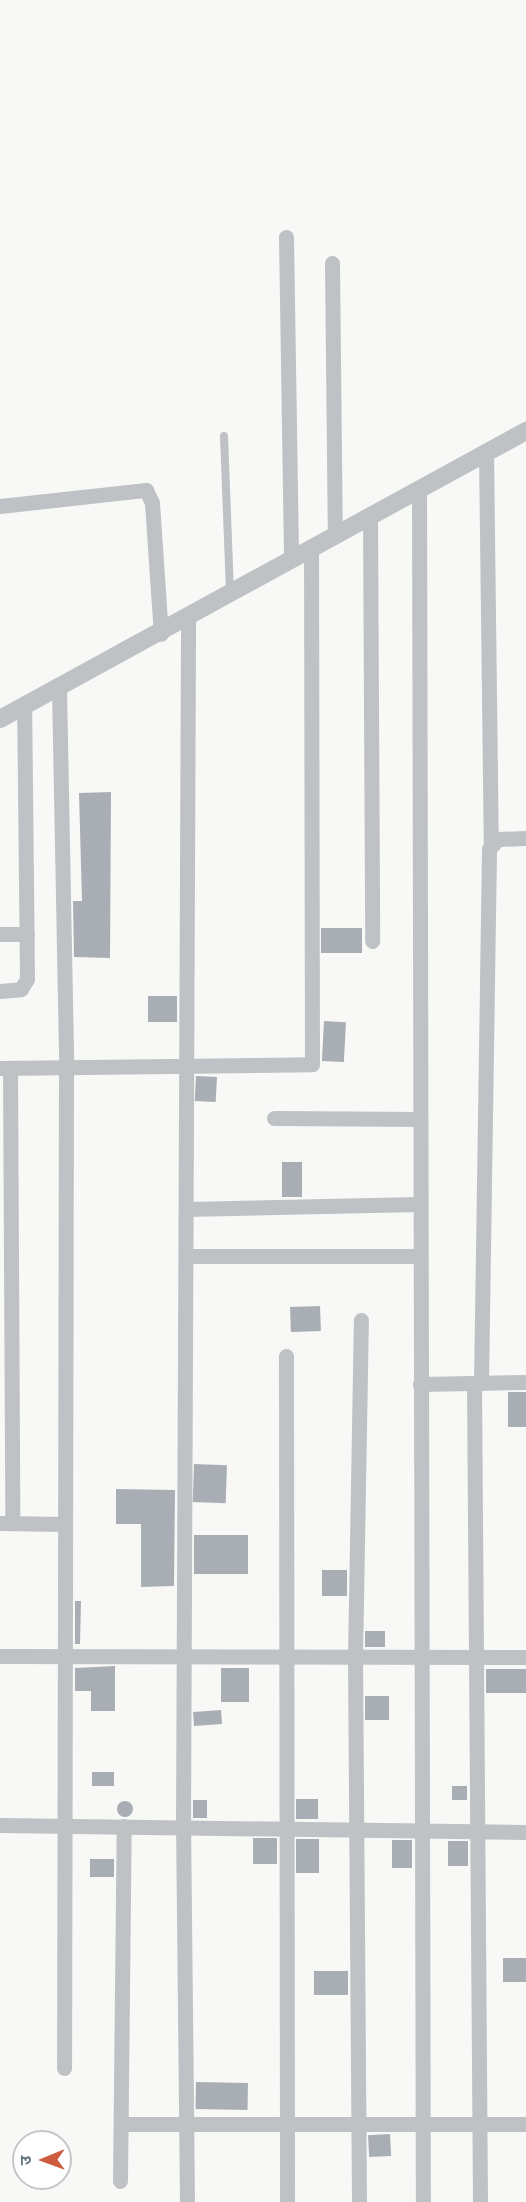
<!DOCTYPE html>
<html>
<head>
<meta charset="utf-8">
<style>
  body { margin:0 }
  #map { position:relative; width:526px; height:2202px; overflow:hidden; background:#f8f8f6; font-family:Karla,"Noto Sans Devanagari",sans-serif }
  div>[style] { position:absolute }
  .building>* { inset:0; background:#a8aeb4; transform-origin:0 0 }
  .round { border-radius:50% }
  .service>* { height:8px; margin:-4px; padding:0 4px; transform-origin:4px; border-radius:4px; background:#bec2c5 }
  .minor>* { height:15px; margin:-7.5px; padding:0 7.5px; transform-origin:7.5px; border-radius:7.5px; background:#bec2c5 }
  .tertiary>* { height:18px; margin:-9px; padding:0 9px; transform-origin:9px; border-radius:9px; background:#bec2c5 }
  span { translate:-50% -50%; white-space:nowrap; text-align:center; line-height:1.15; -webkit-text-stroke:6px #fff; paint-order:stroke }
  .north { position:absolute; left:12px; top:2130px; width:60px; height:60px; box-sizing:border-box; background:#fff; border:2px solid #c2c7cb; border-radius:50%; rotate:269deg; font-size:16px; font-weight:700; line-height:24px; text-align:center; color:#66747d }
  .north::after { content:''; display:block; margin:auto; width:21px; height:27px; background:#ce5d3f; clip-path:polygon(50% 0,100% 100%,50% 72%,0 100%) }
</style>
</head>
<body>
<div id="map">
  <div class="building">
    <i style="clip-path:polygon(111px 792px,110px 958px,74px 957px,73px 901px,82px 901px,79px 793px)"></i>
    <i style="left:321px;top:928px;width:41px;height:25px"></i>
    <i style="left:177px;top:996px;width:26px;height:29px;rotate:90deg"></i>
    <i style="left:324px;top:1021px;width:22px;height:40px;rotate:3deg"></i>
    <i style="left:196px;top:1076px;width:21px;height:25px;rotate:3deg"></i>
    <i style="left:282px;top:1162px;width:20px;height:35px"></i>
    <i style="left:320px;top:1306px;width:25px;height:30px;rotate:88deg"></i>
    <i style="left:508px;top:1392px;width:18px;height:35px"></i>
    <i style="left:194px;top:1464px;width:33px;height:38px;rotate:2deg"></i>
    <i style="clip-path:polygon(116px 1489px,175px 1490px,174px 1586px,141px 1587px,141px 1524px,116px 1524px)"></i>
    <i style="left:194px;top:1535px;width:54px;height:39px"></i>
    <i style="left:322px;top:1570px;width:25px;height:26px"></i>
    <i style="clip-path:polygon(75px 1601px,81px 1601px,80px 1644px,75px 1644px)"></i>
    <i style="left:365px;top:1631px;width:20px;height:16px"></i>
    <i style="clip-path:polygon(115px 1666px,115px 1711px,91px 1711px,91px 1691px,75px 1691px,75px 1668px)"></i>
    <i style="left:221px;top:1668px;width:28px;height:34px"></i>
    <i style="left:486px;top:1669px;width:40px;height:24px"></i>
    <i style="left:389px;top:1696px;width:24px;height:24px;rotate:90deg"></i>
    <i style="left:221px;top:1710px;width:14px;height:28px;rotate:86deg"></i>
    <i style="left:92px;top:1772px;width:22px;height:14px"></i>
    <i style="left:467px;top:1786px;width:14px;height:15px;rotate:90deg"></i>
    <i style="left:296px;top:1799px;width:22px;height:20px"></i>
    <i style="left:193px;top:1800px;width:14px;height:18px"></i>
    <i class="round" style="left:117px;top:1801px;width:16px;height:16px"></i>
    <i style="left:253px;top:1838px;width:24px;height:26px"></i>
    <i style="left:296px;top:1839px;width:23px;height:34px"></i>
    <i style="left:392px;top:1840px;width:20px;height:28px"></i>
    <i style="left:448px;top:1841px;width:20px;height:25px"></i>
    <i style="left:114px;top:1859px;width:18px;height:24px;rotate:90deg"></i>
    <i style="left:503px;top:1958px;width:23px;height:24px"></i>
    <i style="left:314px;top:1971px;width:34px;height:24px"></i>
    <i style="left:196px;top:2082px;width:52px;height:27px;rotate:1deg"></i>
    <i style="left:390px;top:2134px;width:22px;height:22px;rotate:87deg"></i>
  </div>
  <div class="service">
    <i style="left:224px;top:436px;width:157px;rotate:87.8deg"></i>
  </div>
  <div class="minor">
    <i style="left:286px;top:237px;width:322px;rotate:89.1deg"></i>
    <i style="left:332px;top:263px;width:271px;rotate:89.4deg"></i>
    <i style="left:486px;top:451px;width:392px;rotate:89.3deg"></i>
    <i style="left:419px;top:488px;width:1714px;rotate:89.87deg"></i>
    <i style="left:0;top:506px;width:147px;rotate:-6.3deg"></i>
    <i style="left:146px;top:490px;width:14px;rotate:65deg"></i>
    <i style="left:152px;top:503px;width:131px;rotate:86.1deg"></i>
    <i style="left:370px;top:514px;width:427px;rotate:89.7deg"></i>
    <i style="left:59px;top:688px;width:379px;rotate:88.9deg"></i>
    <i style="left:66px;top:1067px;width:1001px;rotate:90.11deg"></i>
    <i style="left:0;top:934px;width:27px"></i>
    <i style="left:0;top:991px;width:21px;rotate:-5deg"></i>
    <i style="left:21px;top:989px;width:12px;rotate:-59deg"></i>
    <i style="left:27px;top:979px;width:272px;rotate:-90.6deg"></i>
    <i style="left:0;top:1068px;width:312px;rotate:-0.7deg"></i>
    <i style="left:312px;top:1064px;width:516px;rotate:-90.11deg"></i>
    <i style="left:10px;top:1068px;width:455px;rotate:89.7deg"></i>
    <i style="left:274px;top:1118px;width:146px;rotate:0.4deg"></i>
    <i style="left:186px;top:1209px;width:234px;rotate:-1.2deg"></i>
    <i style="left:186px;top:1256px;width:234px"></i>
    <i style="left:286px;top:1356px;width:846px;rotate:89.93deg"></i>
    <i style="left:474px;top:1383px;width:819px;rotate:89.58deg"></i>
    <i style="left:481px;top:1383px;width:534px;rotate:-89.14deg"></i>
    <i style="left:489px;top:849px;width:13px;rotate:-48deg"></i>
    <i style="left:498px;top:839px;width:28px;rotate:-2deg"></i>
    <i style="left:420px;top:1384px;width:106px;rotate:-1.1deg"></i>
    <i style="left:0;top:1523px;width:64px;rotate:0.9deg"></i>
    <i style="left:0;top:1656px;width:526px;rotate:0.11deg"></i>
    <i style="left:0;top:1825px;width:526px;rotate:0.76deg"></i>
    <i style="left:121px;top:2124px;width:405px"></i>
    <i style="left:120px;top:2181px;width:355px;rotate:-89.4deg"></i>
    <i style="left:187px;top:2202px;width:374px;rotate:-90.6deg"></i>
    <i style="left:183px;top:1828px;width:1210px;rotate:-89.76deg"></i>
    <i style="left:359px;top:2202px;width:544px;rotate:-90.42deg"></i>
    <i style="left:355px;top:1658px;width:338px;rotate:-89deg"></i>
  </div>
  <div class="tertiary">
    <i style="left:0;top:719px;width:600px;rotate:-28.7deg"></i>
  </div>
  <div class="north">उ</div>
</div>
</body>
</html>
